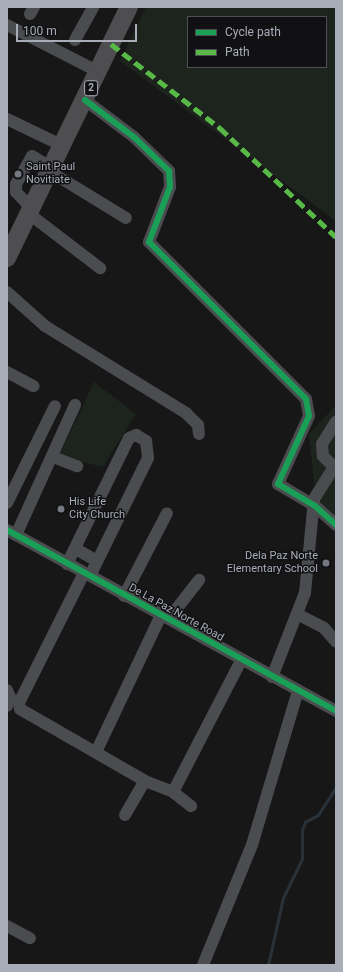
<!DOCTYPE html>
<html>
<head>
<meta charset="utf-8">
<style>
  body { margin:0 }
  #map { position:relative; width:343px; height:972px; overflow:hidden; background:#171717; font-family:Roboto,sans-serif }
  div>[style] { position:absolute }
  .green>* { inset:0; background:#1d241e }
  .stream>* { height:2.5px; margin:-1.25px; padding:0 1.25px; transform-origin:1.25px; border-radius:1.25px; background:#2a3239 }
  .minor>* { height:12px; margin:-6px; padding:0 6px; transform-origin:6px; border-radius:6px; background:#4b4c50 }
  .highway>* { height:18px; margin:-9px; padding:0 9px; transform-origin:9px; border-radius:9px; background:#4e4e51 }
  .quiet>* { height:5px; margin-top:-2.5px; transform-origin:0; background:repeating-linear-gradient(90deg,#58b947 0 10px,transparent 0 15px) }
  .cycleway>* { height:6px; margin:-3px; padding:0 3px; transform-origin:3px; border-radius:3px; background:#1a9f57 }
  .dots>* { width:11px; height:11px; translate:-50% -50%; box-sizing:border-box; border:2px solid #111113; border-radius:50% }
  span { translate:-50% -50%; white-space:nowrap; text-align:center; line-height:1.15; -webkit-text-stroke:3px #111113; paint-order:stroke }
  .shield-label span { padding:1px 3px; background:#111113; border:1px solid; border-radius:3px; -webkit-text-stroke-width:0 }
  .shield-label { font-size:10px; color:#a8adb8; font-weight:700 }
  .poi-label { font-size:11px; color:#a8adb8 }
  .left { translate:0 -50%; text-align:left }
  .right { translate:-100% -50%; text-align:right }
  .street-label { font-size:11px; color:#a8adb8 }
  .frame { position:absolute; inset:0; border:8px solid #a8adb8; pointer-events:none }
  .legend { position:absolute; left:187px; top:16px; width:140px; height:52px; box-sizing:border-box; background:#111113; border:1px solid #4d4f55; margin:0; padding:5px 7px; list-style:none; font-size:12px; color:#a8adb8 }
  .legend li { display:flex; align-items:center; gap:8px; height:20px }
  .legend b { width:20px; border:1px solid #4d4f55 }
  .scale { position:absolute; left:16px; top:24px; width:121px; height:18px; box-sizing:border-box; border:2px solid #a8adb8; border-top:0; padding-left:5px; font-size:12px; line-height:14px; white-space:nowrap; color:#a8adb8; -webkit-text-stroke:3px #111113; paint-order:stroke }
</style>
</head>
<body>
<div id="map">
  <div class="green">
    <i style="clip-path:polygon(evenodd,146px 7px,336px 7px,336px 221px,120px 61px,146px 7px,188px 17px,326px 17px,326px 67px,188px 67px,188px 17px)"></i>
    <i style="clip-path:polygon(94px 382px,136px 414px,103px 467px,59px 456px)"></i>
    <i style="clip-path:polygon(336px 405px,336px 520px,316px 503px,309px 434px)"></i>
  </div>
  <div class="stream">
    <i style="left:268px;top:965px;width:69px;rotate:-77.4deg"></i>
    <i style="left:283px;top:898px;width:43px;rotate:-64deg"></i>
    <i style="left:302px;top:859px;width:29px;rotate:-90deg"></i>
    <i style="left:302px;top:830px;width:9px;rotate:-69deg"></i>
    <i style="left:305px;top:822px;width:15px;rotate:-28deg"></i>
    <i style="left:318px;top:815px;width:33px;rotate:-57deg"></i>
  </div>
  <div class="minor">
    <i style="left:30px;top:14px;width:8px;rotate:-60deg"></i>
    <i style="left:7px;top:25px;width:103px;rotate:27.1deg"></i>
    <i style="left:75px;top:40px;width:38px;rotate:-61deg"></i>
    <i style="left:85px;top:100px;width:61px;rotate:37.1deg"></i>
    <i style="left:134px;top:137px;width:49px;rotate:44.2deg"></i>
    <i style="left:169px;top:171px;width:16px;rotate:86deg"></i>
    <i style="left:170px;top:187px;width:59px;rotate:110.9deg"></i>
    <i style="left:149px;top:242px;width:222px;rotate:45deg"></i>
    <i style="left:306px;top:399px;width:17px;rotate:80deg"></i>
    <i style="left:309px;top:416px;width:75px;rotate:114.5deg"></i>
    <i style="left:278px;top:484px;width:43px;rotate:30.7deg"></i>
    <i style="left:315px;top:506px;width:28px;rotate:42deg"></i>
    <i style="left:7px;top:119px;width:60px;rotate:25.7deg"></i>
    <i style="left:49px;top:171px;width:90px;rotate:31.4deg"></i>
    <i style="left:31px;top:208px;width:22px;rotate:-133deg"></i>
    <i style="left:16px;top:192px;width:8px;rotate:-90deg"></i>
    <i style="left:16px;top:184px;width:32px;rotate:-60deg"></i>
    <i style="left:32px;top:156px;width:21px;rotate:31deg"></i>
    <i style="left:28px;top:213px;width:91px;rotate:37.4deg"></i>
    <i style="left:7px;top:292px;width:51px;rotate:41.8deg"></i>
    <i style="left:45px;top:326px;width:166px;rotate:31.7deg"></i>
    <i style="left:186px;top:413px;width:17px;rotate:45deg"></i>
    <i style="left:198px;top:425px;width:9px;rotate:84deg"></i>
    <i style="left:7px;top:372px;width:30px;rotate:28deg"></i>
    <i style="left:53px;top:457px;width:26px;rotate:21deg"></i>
    <i style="left:7px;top:503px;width:108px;rotate:-63.7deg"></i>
    <i style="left:7px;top:530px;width:376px;rotate:28.8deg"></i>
    <i style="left:16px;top:535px;width:143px;rotate:-65.6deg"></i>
    <i style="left:76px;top:549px;width:24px;rotate:30deg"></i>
    <i style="left:67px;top:564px;width:140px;rotate:-63.8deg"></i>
    <i style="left:129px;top:438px;width:8px;rotate:-23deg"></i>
    <i style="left:136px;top:435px;width:12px;rotate:31deg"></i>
    <i style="left:146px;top:441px;width:17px;rotate:83deg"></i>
    <i style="left:148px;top:458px;width:131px;rotate:116.2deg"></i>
    <i style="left:84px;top:573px;width:145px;rotate:116.6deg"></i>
    <i style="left:19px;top:703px;width:6px;rotate:81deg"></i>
    <i style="left:20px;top:709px;width:144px;rotate:29.9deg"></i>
    <i style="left:145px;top:781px;width:30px;rotate:21deg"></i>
    <i style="left:173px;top:792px;width:23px;rotate:38deg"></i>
    <i style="left:124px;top:596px;width:93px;rotate:-62.6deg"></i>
    <i style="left:297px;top:614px;width:30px;rotate:27deg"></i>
    <i style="left:324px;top:628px;width:18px;rotate:49deg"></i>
    <i style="left:272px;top:677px;width:90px;rotate:-68.6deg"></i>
    <i style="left:305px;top:593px;width:94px;rotate:-84.5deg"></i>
    <i style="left:314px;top:499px;width:38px;rotate:-58deg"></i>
    <i style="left:334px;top:467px;width:16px;rotate:-135deg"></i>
    <i style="left:323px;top:456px;width:12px;rotate:-95deg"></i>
    <i style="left:322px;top:444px;width:26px;rotate:-58deg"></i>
    <i style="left:7px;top:690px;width:8px;rotate:67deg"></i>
    <i style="left:10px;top:697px;width:9px;rotate:108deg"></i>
    <i style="left:97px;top:750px;width:149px;rotate:-64.6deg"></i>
    <i style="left:161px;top:615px;width:13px;rotate:-13deg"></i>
    <i style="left:174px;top:612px;width:41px;rotate:-52deg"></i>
    <i style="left:173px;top:792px;width:148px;rotate:-62.6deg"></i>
    <i style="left:125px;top:815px;width:39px;rotate:-60deg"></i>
    <i style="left:7px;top:926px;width:26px;rotate:28deg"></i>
    <i style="left:203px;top:965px;width:130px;rotate:-67.8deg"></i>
    <i style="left:252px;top:845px;width:161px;rotate:-73.4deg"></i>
  </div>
  <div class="highway">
    <i style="left:7px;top:258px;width:279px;rotate:-64.1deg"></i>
  </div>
  <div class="quiet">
    <i style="left:111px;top:44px;width:138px;rotate:37.6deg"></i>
    <i style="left:220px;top:128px;width:159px;rotate:43.2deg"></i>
  </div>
  <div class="cycleway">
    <i style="left:85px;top:100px;width:61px;rotate:37.1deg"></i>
    <i style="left:134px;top:137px;width:49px;rotate:44.2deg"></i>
    <i style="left:169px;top:171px;width:16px;rotate:86deg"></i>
    <i style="left:170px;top:187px;width:59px;rotate:110.9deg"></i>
    <i style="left:149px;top:242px;width:222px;rotate:45deg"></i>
    <i style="left:306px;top:399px;width:17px;rotate:80deg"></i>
    <i style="left:309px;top:416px;width:75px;rotate:114.5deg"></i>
    <i style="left:278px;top:484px;width:43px;rotate:30.7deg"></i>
    <i style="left:315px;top:506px;width:28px;rotate:42deg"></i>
    <i style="left:7px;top:530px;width:376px;rotate:28.8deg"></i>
  </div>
  <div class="dots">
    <i style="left:18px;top:174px;background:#757880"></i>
    <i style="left:61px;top:509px;background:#757880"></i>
    <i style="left:326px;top:563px;background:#757880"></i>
  </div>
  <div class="shield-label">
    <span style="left:91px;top:88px">2</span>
  </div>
  <div class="poi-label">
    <span class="left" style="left:26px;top:174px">Saint Paul<br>Novitiate</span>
    <span class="left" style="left:69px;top:509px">His Life<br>City Church</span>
    <span class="right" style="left:318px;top:563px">Dela Paz Norte<br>Elementary School</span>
  </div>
  <div class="street-label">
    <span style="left:176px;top:613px;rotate:29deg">De La Paz Norte Road</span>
  </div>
  <div class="frame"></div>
  <ul class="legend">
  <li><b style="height:5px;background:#1a9f57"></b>Cycle path</li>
  <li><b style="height:5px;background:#58b947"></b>Path</li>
  </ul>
  <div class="scale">100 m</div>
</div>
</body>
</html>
